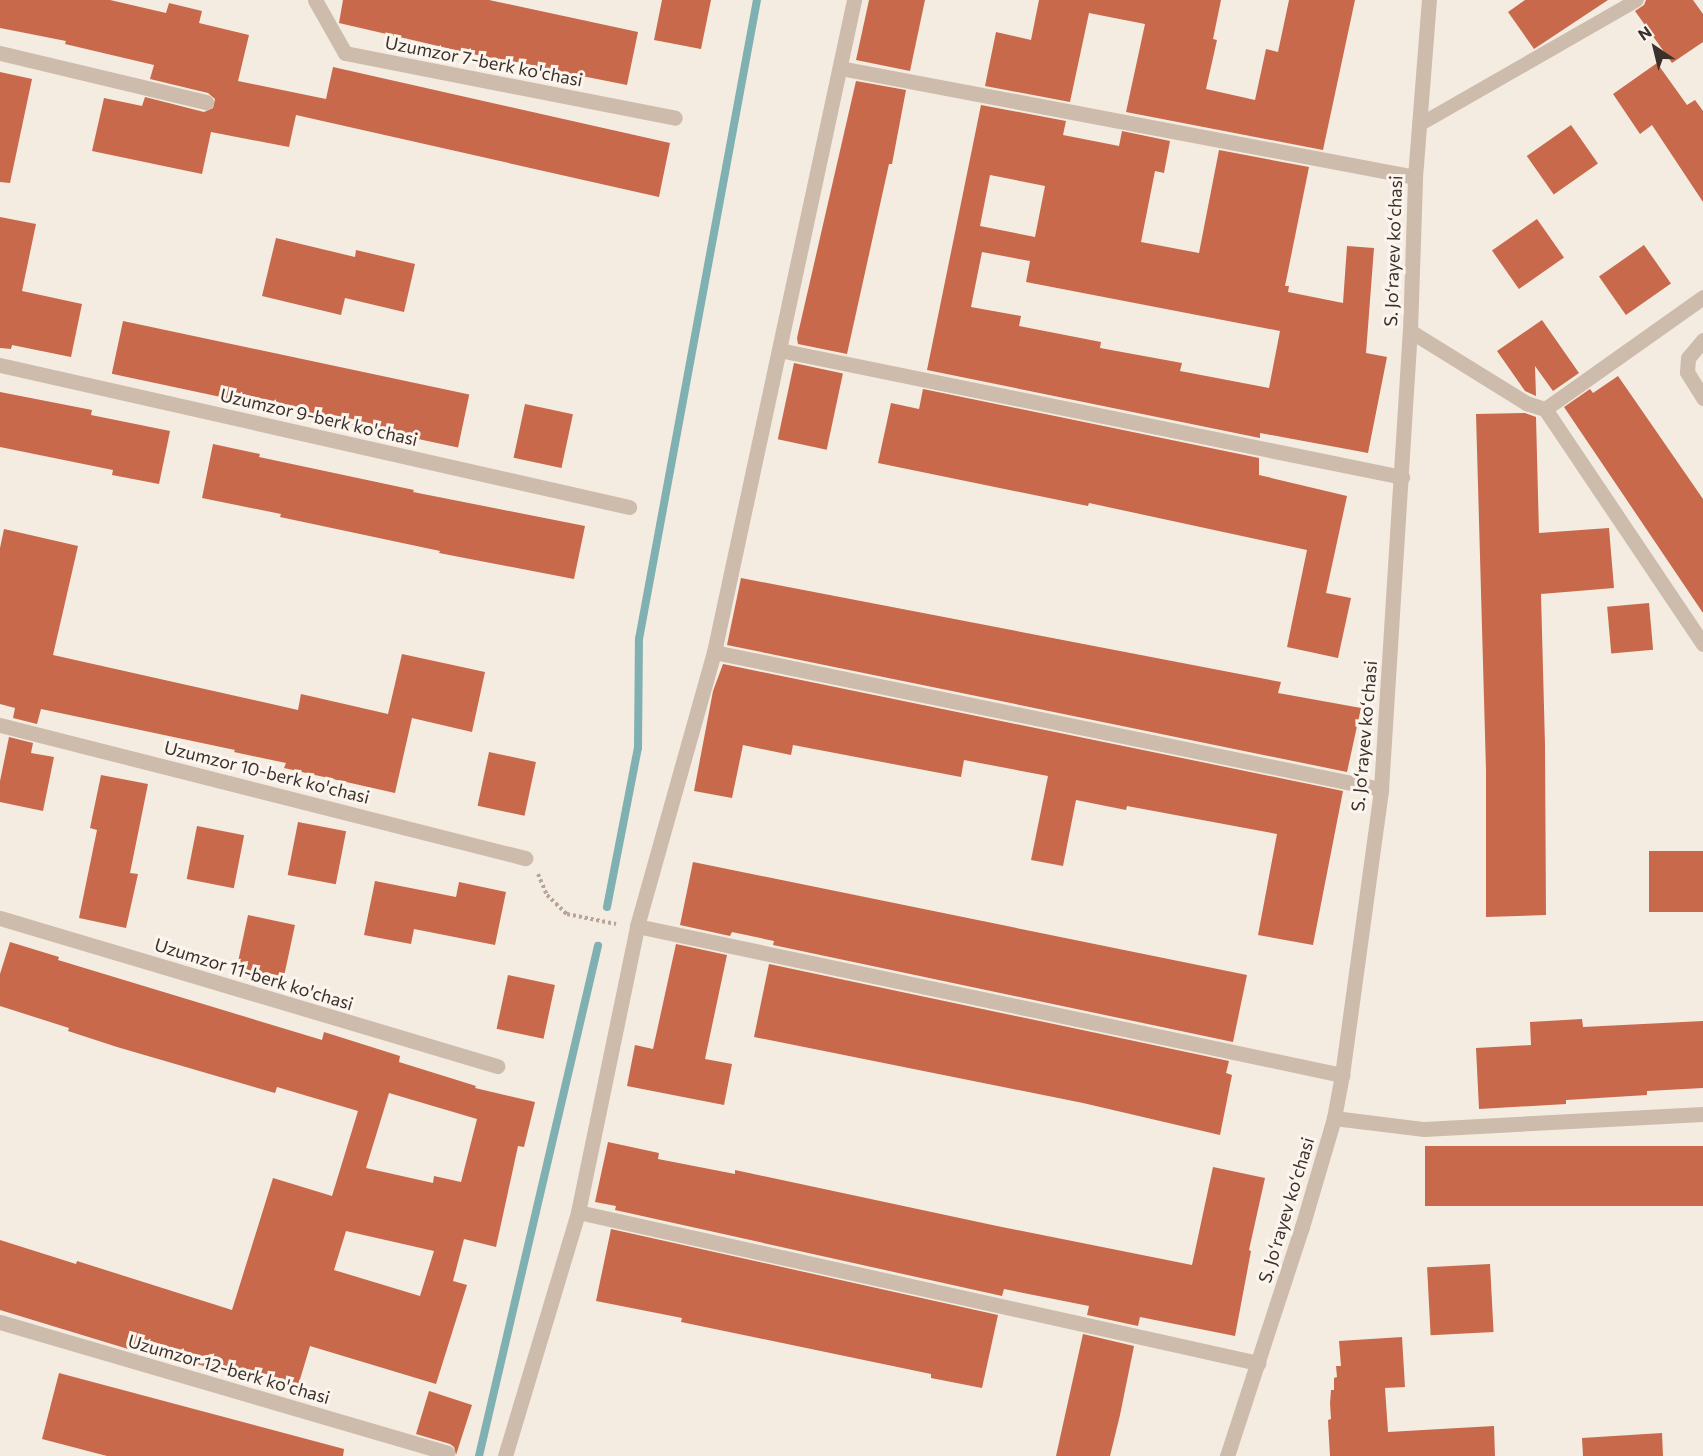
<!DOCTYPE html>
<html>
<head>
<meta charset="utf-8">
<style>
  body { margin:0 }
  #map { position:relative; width:1703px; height:1456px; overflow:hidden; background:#f4ebe1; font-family:Commissioner,sans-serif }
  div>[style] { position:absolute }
  .stream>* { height:8px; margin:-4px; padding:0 4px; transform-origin:4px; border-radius:4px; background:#7fb0b2 }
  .building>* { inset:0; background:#c8694b; transform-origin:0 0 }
  .path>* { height:4px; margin-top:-2px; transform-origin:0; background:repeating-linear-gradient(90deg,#b9a596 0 3px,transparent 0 6px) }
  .service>* { height:14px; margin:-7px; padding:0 7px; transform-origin:7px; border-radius:7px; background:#cdbbac }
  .minor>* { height:15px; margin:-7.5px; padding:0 7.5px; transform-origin:7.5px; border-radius:7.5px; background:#cdbbac }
  .tertiary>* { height:15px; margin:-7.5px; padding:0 7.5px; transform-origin:7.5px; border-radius:7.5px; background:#cdbbac }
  span { translate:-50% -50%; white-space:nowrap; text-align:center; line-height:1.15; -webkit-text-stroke:6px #fbf5ee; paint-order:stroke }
  .street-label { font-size:18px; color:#3b302b }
  .north { position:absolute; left:1625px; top:18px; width:60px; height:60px; -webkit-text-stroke:4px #fbf5ee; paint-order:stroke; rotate:325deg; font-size:16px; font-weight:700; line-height:24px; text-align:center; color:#3b302b }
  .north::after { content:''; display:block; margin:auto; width:21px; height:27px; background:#3b302b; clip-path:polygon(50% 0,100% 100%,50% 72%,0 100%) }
</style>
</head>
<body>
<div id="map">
  <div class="stream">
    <i style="left:607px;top:907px;width:162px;rotate:-79deg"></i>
    <i style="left:638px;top:748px;width:109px;rotate:-89.5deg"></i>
    <i style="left:639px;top:639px;width:650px;rotate:-79.54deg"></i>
    <i style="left:479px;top:1456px;width:524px;rotate:-76.87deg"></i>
  </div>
  <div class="building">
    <i style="clip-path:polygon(0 0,110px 0,166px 13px,169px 3px,202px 11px,199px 23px,249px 35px,238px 81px,326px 99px,333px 67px,670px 143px,659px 197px,296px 115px,289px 147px,211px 132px,202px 174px,92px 151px,104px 98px,142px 106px,145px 97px,204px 112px,213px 108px,215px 99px,208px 93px,150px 79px,154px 65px,65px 44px,66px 41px,0 28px)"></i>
    <i style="clip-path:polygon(343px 0,489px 0,638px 32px,627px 85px,477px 55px,339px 23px)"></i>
    <i style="clip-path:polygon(662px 0,711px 0,701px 49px,654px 40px)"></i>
    <i style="clip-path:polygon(869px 0,925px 0,910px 71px,856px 60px)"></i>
    <i style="clip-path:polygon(1039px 0,1221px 0,1213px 39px,1217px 40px,1206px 89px,1255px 100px,1266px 49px,1278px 52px,1289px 0,1355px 0,1323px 150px,1126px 112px,1145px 24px,1089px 13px,1070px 102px,985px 86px,996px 32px,1031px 40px)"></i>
    <i style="clip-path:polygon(1525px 0,1608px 0,1534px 49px,1508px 12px)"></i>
    <i style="clip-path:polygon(1646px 0,1693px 0,1703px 14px,1703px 42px,1672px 63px,1635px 11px,1644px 5px)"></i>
    <i style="clip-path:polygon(1657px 63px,1687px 105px,1695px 100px,1703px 111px,1703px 202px,1652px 125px,1640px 134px,1613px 94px)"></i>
    <i style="clip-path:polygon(0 72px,32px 79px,10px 183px,0 182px)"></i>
    <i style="clip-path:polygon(856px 81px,906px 90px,892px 164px,889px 164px,847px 354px,798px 344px,797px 338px)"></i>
    <i style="clip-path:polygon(evenodd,981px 105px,1066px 121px,1063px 135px,1119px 146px,1122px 131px,1170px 141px,1164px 173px,1155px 171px,1141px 242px,1199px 253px,1219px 150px,1309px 167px,1285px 286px,1289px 286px,1288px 292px,1343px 303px,1347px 246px,1374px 248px,1366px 353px,1387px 357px,1368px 453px,1260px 433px,1260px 438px,927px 370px,981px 105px,990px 175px,1045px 186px,1035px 237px,980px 226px,990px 175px,981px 105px,982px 252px,1030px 261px,1026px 282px,1280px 331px,1269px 388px,1180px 371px,1182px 363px,1100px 348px,1101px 342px,1019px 326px,1021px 316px,971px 307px,982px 252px)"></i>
    <i style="left:1571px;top:125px;width:47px;height:54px;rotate:55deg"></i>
    <i style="clip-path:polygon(0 217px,36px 224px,22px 291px,82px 304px,71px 357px,12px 345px,11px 349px,0 348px)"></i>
    <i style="left:1537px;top:219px;width:47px;height:55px;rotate:55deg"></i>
    <i style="clip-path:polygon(276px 238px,355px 257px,356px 250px,415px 264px,404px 312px,345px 298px,341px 315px,262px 296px)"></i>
    <i style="left:1644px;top:245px;width:47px;height:55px;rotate:55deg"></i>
    <i style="clip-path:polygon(1542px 320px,1579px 373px,1553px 391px,1535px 366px,1536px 396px,1525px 391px,1497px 351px)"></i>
    <i style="left:123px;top:321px;width:354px;height:54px;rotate:12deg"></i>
    <i style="left:794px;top:363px;width:50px;height:78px;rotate:12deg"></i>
    <i style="clip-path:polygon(1618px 376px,1703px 499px,1703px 613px,1564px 407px,1590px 389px,1593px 393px)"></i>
    <i style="clip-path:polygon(923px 389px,1259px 458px,1259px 475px,1347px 496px,1326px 593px,1351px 598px,1338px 658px,1287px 647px,1307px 550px,1089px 503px,1088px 506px,878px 463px,891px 403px,919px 409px)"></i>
    <i style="clip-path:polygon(0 392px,92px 410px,91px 415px,170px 431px,159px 484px,112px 475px,113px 470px,0 447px)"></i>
    <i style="left:525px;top:404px;width:49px;height:55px;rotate:12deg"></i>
    <i style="clip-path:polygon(1525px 413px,1536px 417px,1539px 533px,1609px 528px,1614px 588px,1541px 594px,1545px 745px,1546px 915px,1486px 917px,1486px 770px,1476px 414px)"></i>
    <i style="clip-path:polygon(213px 444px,260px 454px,259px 457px,414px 490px,413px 492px,585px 526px,574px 579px,439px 553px,440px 551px,280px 517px,281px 514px,202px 498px)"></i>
    <i style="clip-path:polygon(4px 529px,78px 546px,53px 655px,298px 710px,301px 694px,388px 714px,402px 654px,485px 672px,472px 732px,412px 718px,395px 793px,284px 768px,286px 763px,234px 752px,235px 750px,41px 709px,37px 724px,13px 718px,15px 708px,0 704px,0 548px)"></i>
    <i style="clip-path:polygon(741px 578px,1281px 682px,1278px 693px,1361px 708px,1347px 772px,727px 645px)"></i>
    <i style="left:1649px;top:603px;width:47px;height:42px;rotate:85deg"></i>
    <i style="clip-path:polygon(723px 664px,1343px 791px,1313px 945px,1258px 935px,1277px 834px,1127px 806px,1126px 810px,1076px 800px,1063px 866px,1031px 860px,1048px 776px,964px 760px,961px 777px,793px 745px,791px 755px,743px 745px,732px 798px,694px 791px,713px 691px)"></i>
    <i style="clip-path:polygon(9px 737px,33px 743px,31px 753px,54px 757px,43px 811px,0 802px,0 781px)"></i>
    <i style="left:489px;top:752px;width:48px;height:55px;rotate:12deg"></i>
    <i style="clip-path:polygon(101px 775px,148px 784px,130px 873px,138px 874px,126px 928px,79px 918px,97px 830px,90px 828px)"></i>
    <i style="left:298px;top:822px;width:49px;height:54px;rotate:11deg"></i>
    <i style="left:197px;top:826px;width:48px;height:54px;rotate:11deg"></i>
    <i style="left:1703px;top:851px;width:61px;height:54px;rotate:90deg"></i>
    <i style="clip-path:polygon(693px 862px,1247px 975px,1233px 1042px,773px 945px,774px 941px,732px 932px,730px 936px,680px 925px)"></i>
    <i style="clip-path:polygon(375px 881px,456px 897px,459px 882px,506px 892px,495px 945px,414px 929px,411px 944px,364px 935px)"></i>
    <i style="left:248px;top:915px;width:48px;height:55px;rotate:12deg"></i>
    <i style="clip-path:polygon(evenodd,10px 942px,59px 957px,58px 960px,322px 1040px,324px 1032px,400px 1056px,399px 1062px,476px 1086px,475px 1088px,535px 1102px,524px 1147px,518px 1146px,496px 1247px,464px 1239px,453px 1281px,467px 1285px,436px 1384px,310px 1346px,298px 1386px,239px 1368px,237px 1376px,140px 1347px,138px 1352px,0 1310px,0 1240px,76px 1264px,77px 1261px,232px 1310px,273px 1178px,332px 1196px,358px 1111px,277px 1087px,275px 1093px,117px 1047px,68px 1031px,69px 1028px,0 1006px,0 974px,10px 942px,389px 1093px,477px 1119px,461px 1182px,434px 1176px,433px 1183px,366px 1168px,389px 1093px,10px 942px,346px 1231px,434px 1251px,420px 1296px,334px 1270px,346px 1231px)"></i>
    <i style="clip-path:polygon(676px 944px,727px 955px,705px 1059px,732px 1064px,724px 1105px,627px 1086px,635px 1045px,653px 1049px)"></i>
    <i style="clip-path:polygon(769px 964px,1229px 1061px,1226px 1073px,1232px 1075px,1220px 1135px,1083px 1103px,754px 1037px)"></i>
    <i style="left:508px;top:975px;width:48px;height:55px;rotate:12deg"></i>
    <i style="clip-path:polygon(1582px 1019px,1583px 1027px,1703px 1021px,1703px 1088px,1647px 1091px,1647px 1095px,1566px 1100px,1566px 1104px,1479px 1109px,1476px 1048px,1531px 1045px,1530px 1022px)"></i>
    <i style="clip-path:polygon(608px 1142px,659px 1153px,658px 1159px,735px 1174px,735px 1170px,997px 1226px,1192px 1265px,1213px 1167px,1265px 1178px,1249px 1250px,1251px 1251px,1235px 1336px,1140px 1317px,1138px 1326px,1087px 1315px,1089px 1306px,1004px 1289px,1002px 1296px,615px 1210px,616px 1206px,595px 1202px)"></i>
    <i style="left:1703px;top:1146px;width:60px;height:278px;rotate:90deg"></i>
    <i style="clip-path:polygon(611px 1229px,998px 1315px,982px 1388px,931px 1378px,931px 1374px,681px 1322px,682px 1318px,596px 1301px)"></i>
    <i style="left:1490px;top:1264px;width:68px;height:63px;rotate:87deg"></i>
    <i style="clip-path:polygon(1083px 1334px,1134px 1346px,1120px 1415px,1110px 1456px,1056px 1456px)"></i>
    <i style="clip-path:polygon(1402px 1337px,1405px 1387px,1385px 1388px,1388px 1432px,1494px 1426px,1495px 1456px,1330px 1456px,1328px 1420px,1331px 1419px,1330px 1403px,1331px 1390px,1334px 1390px,1334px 1378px,1337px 1377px,1336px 1366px,1341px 1366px,1339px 1341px)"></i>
    <i style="clip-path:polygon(59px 1373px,344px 1449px,343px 1456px,107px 1456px,42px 1439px)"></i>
    <i style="clip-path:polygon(429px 1391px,472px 1405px,456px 1455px,454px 1447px,450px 1444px,416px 1434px)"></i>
    <i style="clip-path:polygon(1662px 1433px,1663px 1456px,1583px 1456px,1582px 1438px)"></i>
  </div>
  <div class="path">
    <i style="left:538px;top:874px;width:23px;rotate:67deg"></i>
    <i style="left:547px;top:895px;width:28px;rotate:44deg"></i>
    <i style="left:567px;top:914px;width:50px;rotate:11.5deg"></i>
  </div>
  <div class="service">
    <i style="left:1419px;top:125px;width:251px;rotate:-29.8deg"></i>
  </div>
  <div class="minor">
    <i style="left:315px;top:0;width:61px;rotate:60.5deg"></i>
    <i style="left:345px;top:53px;width:336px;rotate:11.1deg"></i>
    <i style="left:0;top:53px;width:212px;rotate:13.4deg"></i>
    <i style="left:840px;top:68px;width:585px;rotate:10.73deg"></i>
    <i style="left:1410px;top:331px;width:137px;rotate:31.8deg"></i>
    <i style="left:1526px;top:403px;width:20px;rotate:18deg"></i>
    <i style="left:1545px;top:409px;width:283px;rotate:56.1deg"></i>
    <i style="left:1703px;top:340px;width:23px;rotate:130deg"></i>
    <i style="left:1688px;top:358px;width:14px;rotate:94deg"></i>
    <i style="left:1687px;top:372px;width:31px;rotate:58deg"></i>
    <i style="left:779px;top:350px;width:636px;rotate:11.52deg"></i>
    <i style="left:0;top:365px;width:645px;rotate:12.72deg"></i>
    <i style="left:1545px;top:409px;width:194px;rotate:-35.3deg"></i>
    <i style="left:714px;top:652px;width:681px;rotate:11.61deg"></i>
    <i style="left:0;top:725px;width:542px;rotate:14.22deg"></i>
    <i style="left:0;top:918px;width:519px;rotate:16.58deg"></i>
    <i style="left:637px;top:926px;width:721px;rotate:11.93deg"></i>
    <i style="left:1334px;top:1118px;width:91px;rotate:7deg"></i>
    <i style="left:1424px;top:1129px;width:279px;rotate:-3.1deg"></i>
    <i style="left:578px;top:1212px;width:697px;rotate:12.52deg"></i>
    <i style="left:0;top:1322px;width:466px;rotate:16.3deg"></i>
    <i style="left:505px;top:1456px;width:255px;rotate:-73.3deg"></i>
    <i style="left:578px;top:1212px;width:292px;rotate:-78.3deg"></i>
    <i style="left:637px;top:926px;width:285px;rotate:-74.3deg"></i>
    <i style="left:714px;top:652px;width:667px;rotate:-77.88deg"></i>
  </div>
  <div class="tertiary">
    <i style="left:1227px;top:1456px;width:241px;rotate:-71.9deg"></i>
    <i style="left:1302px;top:1227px;width:114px;rotate:-73.6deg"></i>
    <i style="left:1334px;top:1118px;width:44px;rotate:-79.5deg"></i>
    <i style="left:1342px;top:1075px;width:289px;rotate:-82.2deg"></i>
    <i style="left:1381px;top:789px;width:459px;rotate:-86.4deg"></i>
    <i style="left:1410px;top:331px;width:154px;rotate:-88.1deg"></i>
    <i style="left:1415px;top:177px;width:178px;rotate:-85.5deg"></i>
  </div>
  <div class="street-label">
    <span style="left:484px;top:61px;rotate:11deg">Uzumzor 7-berk ko'chasi</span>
    <span style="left:1393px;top:251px;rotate:-88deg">S. Joʻrayev koʻchasi</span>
    <span style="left:319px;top:417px;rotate:13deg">Uzumzor 9-berk ko'chasi</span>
    <span style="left:1364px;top:736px;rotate:-85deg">S. Joʻrayev koʻchasi</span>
    <span style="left:267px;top:772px;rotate:14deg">Uzumzor 10-berk ko'chasi</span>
    <span style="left:254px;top:974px;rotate:17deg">Uzumzor 11-berk ko'chasi</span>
    <span style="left:1286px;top:1210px;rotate:-73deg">S. Joʻrayev koʻchasi</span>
    <span style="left:229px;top:1369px;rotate:16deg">Uzumzor 12-berk ko'chasi</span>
  </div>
  <div class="north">N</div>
</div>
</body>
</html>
